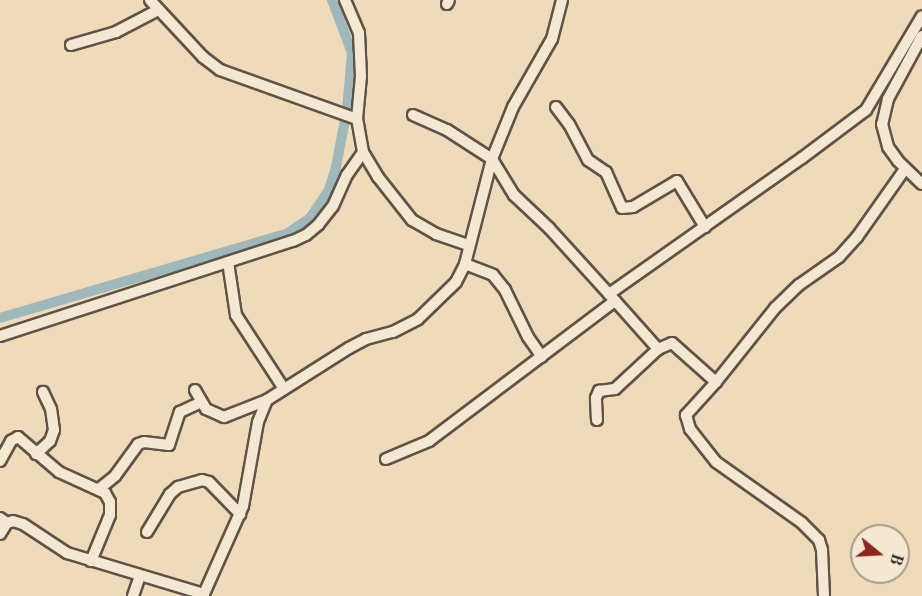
<!DOCTYPE html>
<html>
<head>
<meta charset="utf-8">
<style>
  body { margin:0 }
  #map { position:relative; width:922px; height:596px; overflow:hidden; background:#efdbba; font-family:"Old Standard TT",serif }
  div>[style] { position:absolute }
  .canal>* { height:10px; margin:-5px; padding:0 5px; transform-origin:5px; border-radius:5px; background:#9fb8bb }
  .roads { filter:drop-shadow(2px 0 #605346) drop-shadow(-2px 0 #605346) drop-shadow(0 2px #605346) drop-shadow(0 -2px #605346) }
  .street>* { height:10px; margin:-5px; padding:0 5px; transform-origin:5px; border-radius:5px; background:#f5e8d2 }
  span { translate:-50% -50%; white-space:nowrap; text-align:center; line-height:1.15; -webkit-text-stroke:5px #f5e8d2; paint-order:stroke }
  .north { position:absolute; left:850px; top:524px; width:60px; height:60px; box-sizing:border-box; background:#f5e8d2; border:2px solid #a79a8a; border-radius:50%; rotate:108deg; font-size:16px; font-weight:700; line-height:24px; text-align:center; color:#31261f }
  .north::after { content:''; display:block; margin:auto; width:21px; height:27px; background:#8f2418; clip-path:polygon(50% 0,100% 100%,50% 72%,0 100%) }
</style>
</head>
<body>
<div id="map">
  <div class="canal">
    <i style="left:332px;top:0;width:57px;rotate:69.3deg"></i>
    <i style="left:352px;top:53px;width:57px;rotate:95deg"></i>
    <i style="left:0;top:318px;width:300px;rotate:-16.4deg"></i>
    <i style="left:288px;top:233px;width:27px;rotate:-34deg"></i>
    <i style="left:310px;top:218px;width:34px;rotate:-56deg"></i>
    <i style="left:329px;top:190px;width:24px;rotate:-73deg"></i>
    <i style="left:336px;top:167px;width:48px;rotate:-79.2deg"></i>
  </div>
  <div class="roads">
    <div class="street">
      <i style="left:150px;top:0;width:78px;rotate:47.1deg"></i>
      <i style="left:203px;top:57px;width:21px;rotate:37deg"></i>
      <i style="left:220px;top:70px;width:145px;rotate:19.7deg"></i>
      <i style="left:447px;top:4px;width:4px;rotate:-63deg"></i>
      <i style="left:922px;top:36px;width:72px;rotate:118.4deg"></i>
      <i style="left:888px;top:99px;width:26px;rotate:103deg"></i>
      <i style="left:882px;top:124px;width:24px;rotate:75deg"></i>
      <i style="left:888px;top:147px;width:17px;rotate:54deg"></i>
      <i style="left:898px;top:161px;width:33px;rotate:44deg"></i>
      <i style="left:71px;top:45px;width:47px;rotate:-16.1deg"></i>
      <i style="left:116px;top:32px;width:47px;rotate:-27.6deg"></i>
      <i style="left:556px;top:107px;width:21px;rotate:53deg"></i>
      <i style="left:569px;top:124px;width:41px;rotate:62.2deg"></i>
      <i style="left:588px;top:160px;width:22px;rotate:34deg"></i>
      <i style="left:606px;top:172px;width:39px;rotate:66deg"></i>
      <i style="left:622px;top:208px;width:11px;rotate:-5deg"></i>
      <i style="left:633px;top:207px;width:51px;rotate:-30.6deg"></i>
      <i style="left:677px;top:181px;width:54px;rotate:58.7deg"></i>
      <i style="left:413px;top:115px;width:37px;rotate:24deg"></i>
      <i style="left:447px;top:130px;width:54px;rotate:32.8deg"></i>
      <i style="left:492px;top:159px;width:42px;rotate:58.6deg"></i>
      <i style="left:514px;top:195px;width:48px;rotate:43.3deg"></i>
      <i style="left:549px;top:228px;width:89px;rotate:47.7deg"></i>
      <i style="left:609px;top:294px;width:236px;rotate:-35.2deg"></i>
      <i style="left:802px;top:158px;width:80px;rotate:-36.9deg"></i>
      <i style="left:866px;top:110px;width:109px;rotate:-59.2deg"></i>
      <i style="left:363px;top:152px;width:29px;rotate:59deg"></i>
      <i style="left:378px;top:177px;width:55px;rotate:51.7deg"></i>
      <i style="left:412px;top:220px;width:28px;rotate:30deg"></i>
      <i style="left:436px;top:234px;width:34px;rotate:19deg"></i>
      <i style="left:228px;top:262px;width:54px;rotate:81.4deg"></i>
      <i style="left:236px;top:315px;width:88px;rotate:57deg"></i>
      <i style="left:465px;top:264px;width:30px;rotate:21deg"></i>
      <i style="left:493px;top:275px;width:19px;rotate:51deg"></i>
      <i style="left:505px;top:290px;width:52px;rotate:63.9deg"></i>
      <i style="left:528px;top:337px;width:24px;rotate:55deg"></i>
      <i style="left:609px;top:294px;width:74px;rotate:48.3deg"></i>
      <i style="left:658px;top:349px;width:15px;rotate:-23deg"></i>
      <i style="left:672px;top:343px;width:59px;rotate:41.6deg"></i>
      <i style="left:716px;top:382px;width:95px;rotate:-51.4deg"></i>
      <i style="left:775px;top:308px;width:33px;rotate:-44deg"></i>
      <i style="left:799px;top:285px;width:49px;rotate:-35deg"></i>
      <i style="left:839px;top:257px;width:27px;rotate:-48deg"></i>
      <i style="left:857px;top:237px;width:83px;rotate:-54.8deg"></i>
      <i style="left:0;top:336px;width:308px;rotate:-18deg"></i>
      <i style="left:293px;top:241px;width:14px;rotate:-25deg"></i>
      <i style="left:306px;top:235px;width:16px;rotate:-40deg"></i>
      <i style="left:318px;top:225px;width:24px;rotate:-52deg"></i>
      <i style="left:333px;top:206px;width:34px;rotate:-66deg"></i>
      <i style="left:347px;top:175px;width:28px;rotate:-55deg"></i>
      <i style="left:363px;top:152px;width:34px;rotate:-100deg"></i>
      <i style="left:357px;top:119px;width:43px;rotate:-84.7deg"></i>
      <i style="left:361px;top:76px;width:43px;rotate:-92.7deg"></i>
      <i style="left:359px;top:33px;width:36px;rotate:-113deg"></i>
      <i style="left:716px;top:382px;width:45px;rotate:132.3deg"></i>
      <i style="left:686px;top:415px;width:15px;rotate:74deg"></i>
      <i style="left:690px;top:429px;width:42px;rotate:51.8deg"></i>
      <i style="left:716px;top:462px;width:105px;rotate:35.3deg"></i>
      <i style="left:802px;top:523px;width:24px;rotate:45deg"></i>
      <i style="left:819px;top:540px;width:10px;rotate:73deg"></i>
      <i style="left:822px;top:550px;width:46px;rotate:87.5deg"></i>
      <i style="left:195px;top:390px;width:22px;rotate:60deg"></i>
      <i style="left:206px;top:409px;width:20px;rotate:24deg"></i>
      <i style="left:224px;top:417px;width:46px;rotate:-21.6deg"></i>
      <i style="left:597px;top:420px;width:22px;rotate:-93deg"></i>
      <i style="left:596px;top:398px;width:8px;rotate:-67deg"></i>
      <i style="left:599px;top:391px;width:16px;rotate:-7deg"></i>
      <i style="left:615px;top:389px;width:59px;rotate:-42.9deg"></i>
      <i style="left:36px;top:454px;width:19px;rotate:-43deg"></i>
      <i style="left:50px;top:441px;width:12px;rotate:-70deg"></i>
      <i style="left:54px;top:430px;width:21px;rotate:-98deg"></i>
      <i style="left:51px;top:409px;width:19px;rotate:-115deg"></i>
      <i style="left:386px;top:459px;width:47px;rotate:-22.7deg"></i>
      <i style="left:429px;top:441px;width:233px;rotate:-37deg"></i>
      <i style="left:0;top:461px;width:23px;rotate:-61deg"></i>
      <i style="left:11px;top:441px;width:8px;rotate:-30deg"></i>
      <i style="left:18px;top:437px;width:54px;rotate:40.5deg"></i>
      <i style="left:59px;top:472px;width:51px;rotate:24.5deg"></i>
      <i style="left:105px;top:493px;width:10px;rotate:61deg"></i>
      <i style="left:110px;top:502px;width:13px;rotate:90deg"></i>
      <i style="left:110px;top:515px;width:50px;rotate:112.4deg"></i>
      <i style="left:99px;top:489px;width:21px;rotate:-39deg"></i>
      <i style="left:115px;top:476px;width:39px;rotate:-54deg"></i>
      <i style="left:138px;top:444px;width:6px;rotate:-18deg"></i>
      <i style="left:144px;top:442px;width:25px;rotate:7deg"></i>
      <i style="left:169px;top:445px;width:35px;rotate:-72deg"></i>
      <i style="left:180px;top:412px;width:23px;rotate:-25deg"></i>
      <i style="left:0;top:518px;width:9px;rotate:36deg"></i>
      <i style="left:7px;top:523px;width:6px;rotate:-18deg"></i>
      <i style="left:13px;top:521px;width:10px;rotate:17deg"></i>
      <i style="left:23px;top:524px;width:53px;rotate:33.4deg"></i>
      <i style="left:67px;top:553px;width:143px;rotate:16.7deg"></i>
      <i style="left:147px;top:532px;width:44px;rotate:-58.8deg"></i>
      <i style="left:170px;top:494px;width:11px;rotate:-41deg"></i>
      <i style="left:178px;top:487px;width:25px;rotate:-16deg"></i>
      <i style="left:202px;top:480px;width:7px;rotate:16deg"></i>
      <i style="left:209px;top:482px;width:45px;rotate:45.9deg"></i>
      <i style="left:0;top:534px;width:13px;rotate:-58deg"></i>
      <i style="left:133px;top:596px;width:21px;rotate:-71deg"></i>
      <i style="left:203px;top:596px;width:98px;rotate:-66deg"></i>
      <i style="left:243px;top:506px;width:85px;rotate:-79.9deg"></i>
      <i style="left:258px;top:422px;width:24px;rotate:-68deg"></i>
      <i style="left:267px;top:400px;width:97px;rotate:-32.4deg"></i>
      <i style="left:349px;top:348px;width:19px;rotate:-28deg"></i>
      <i style="left:366px;top:339px;width:28px;rotate:-15deg"></i>
      <i style="left:393px;top:332px;width:28px;rotate:-27deg"></i>
      <i style="left:418px;top:319px;width:53px;rotate:-44.2deg"></i>
      <i style="left:456px;top:282px;width:20px;rotate:-63deg"></i>
      <i style="left:465px;top:264px;width:108px;rotate:-75.6deg"></i>
      <i style="left:492px;top:159px;width:56px;rotate:-68deg"></i>
      <i style="left:513px;top:107px;width:78px;rotate:-60.2deg"></i>
      <i style="left:552px;top:39px;width:40px;rotate:-75.6deg"></i>
    </div>
  </div>
  <div class="north">B</div>
</div>
</body>
</html>
